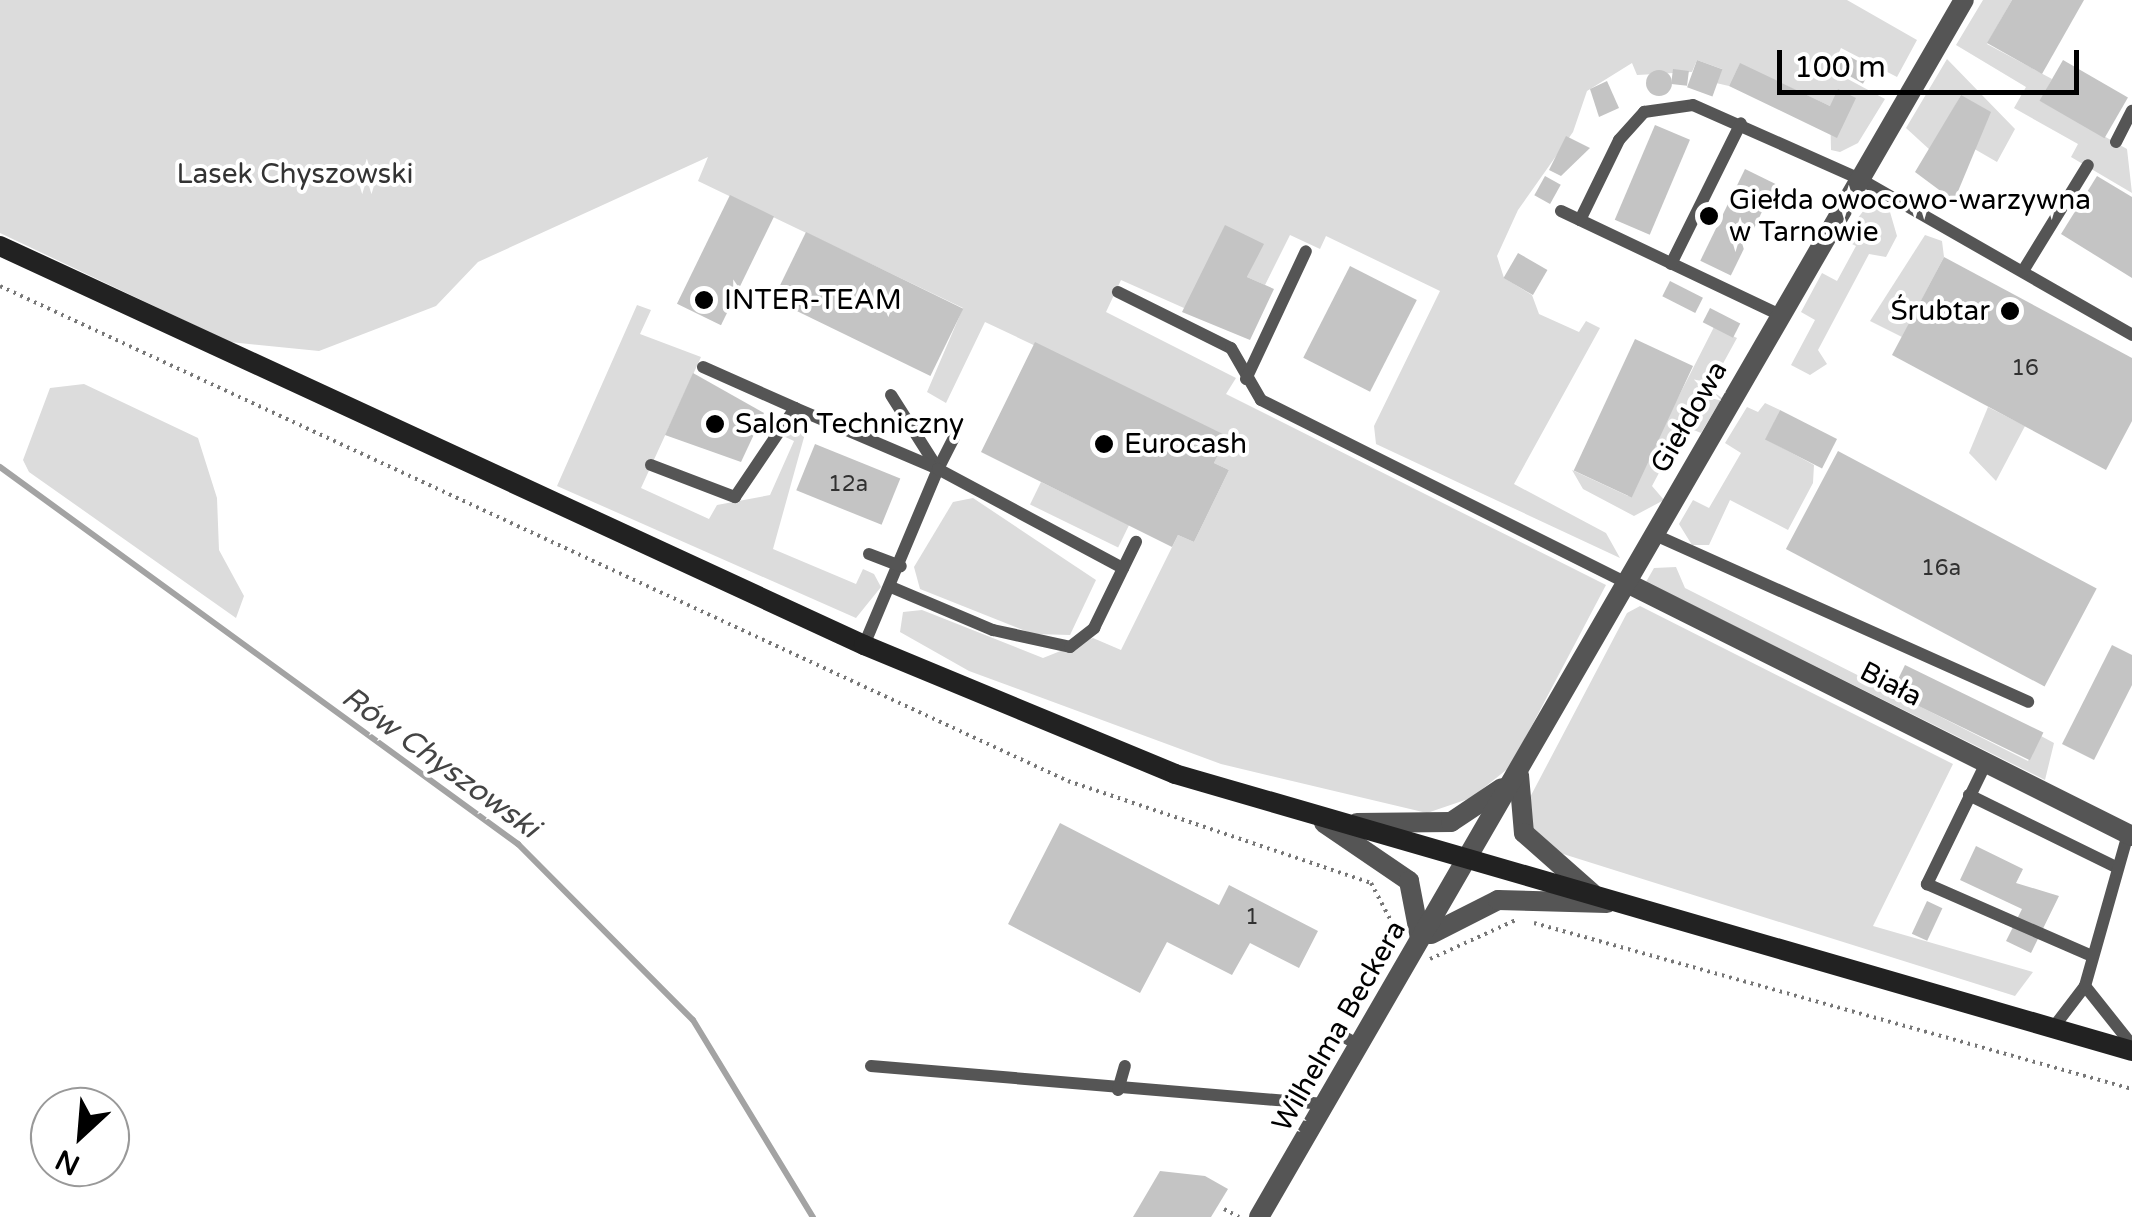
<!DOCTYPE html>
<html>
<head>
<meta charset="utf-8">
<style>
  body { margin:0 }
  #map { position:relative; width:2132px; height:1217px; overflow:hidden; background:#fff; font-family:"Varela Round",sans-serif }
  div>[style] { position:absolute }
  .green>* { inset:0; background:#dcdcdc; transform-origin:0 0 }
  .stream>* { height:6px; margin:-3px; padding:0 3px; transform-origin:3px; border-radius:3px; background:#a3a3a3 }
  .building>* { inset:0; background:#c4c4c4; transform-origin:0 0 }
  .round { border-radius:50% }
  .path>* { height:4px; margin-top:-2px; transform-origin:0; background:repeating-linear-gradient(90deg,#777 0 2.5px,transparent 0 7.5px) }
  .service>* { height:12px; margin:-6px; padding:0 6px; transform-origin:6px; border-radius:6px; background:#555 }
  .minor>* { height:20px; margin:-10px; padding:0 10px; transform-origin:10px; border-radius:10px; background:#555 }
  .secondary>* { height:20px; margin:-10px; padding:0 10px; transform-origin:10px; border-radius:10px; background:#222 }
  .dots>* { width:28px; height:28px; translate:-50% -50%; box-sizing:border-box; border:5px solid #fff; border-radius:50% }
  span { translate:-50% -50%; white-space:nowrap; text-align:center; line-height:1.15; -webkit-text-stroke:8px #fff; paint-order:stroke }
  .number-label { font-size:22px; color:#313131 }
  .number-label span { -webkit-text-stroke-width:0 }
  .park-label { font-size:28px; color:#333 }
  .poi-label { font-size:28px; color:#000 }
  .left { translate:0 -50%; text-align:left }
  .right { translate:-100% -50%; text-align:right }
  .street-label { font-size:28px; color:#000 }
  .water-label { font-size:30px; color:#444; font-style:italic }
  .north { position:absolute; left:30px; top:1087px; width:100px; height:100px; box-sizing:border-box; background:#fff; border:2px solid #999; border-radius:50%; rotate:206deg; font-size:28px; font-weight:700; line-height:40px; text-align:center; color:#000 }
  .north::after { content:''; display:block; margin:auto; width:35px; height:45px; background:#000; clip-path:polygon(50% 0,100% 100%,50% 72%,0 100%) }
  .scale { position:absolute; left:1777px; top:50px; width:302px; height:45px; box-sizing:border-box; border:5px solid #000; border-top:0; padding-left:12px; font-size:30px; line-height:35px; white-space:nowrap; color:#000; -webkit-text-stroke:8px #fff; paint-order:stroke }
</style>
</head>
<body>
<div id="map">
  <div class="green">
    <i style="clip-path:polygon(0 0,1847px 0,1917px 40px,1897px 77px,1841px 48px,1831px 70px,1885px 99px,1858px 143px,1840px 152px,1831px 150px,1830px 106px,1740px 64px,1729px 86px,1716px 83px,1722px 69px,1697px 60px,1692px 72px,1637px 75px,1632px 63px,1587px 91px,1573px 132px,1518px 210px,1497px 256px,1504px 278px,1532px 295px,1539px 314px,1579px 332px,1586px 321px,1600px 328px,1514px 484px,1606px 533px,1620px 558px,1376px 444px,1374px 426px,1440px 291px,1326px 236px,1320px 249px,1290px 235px,1265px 285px,1247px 277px,1263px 244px,1184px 308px,1121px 280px,1106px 312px,1236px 378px,1226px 394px,1606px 585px,1510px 767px,1471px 798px,1427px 813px,1221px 764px,969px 671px,900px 632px,903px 612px,922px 610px,1043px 658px,1093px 638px,1121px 650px,1178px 535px,1194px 542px,1229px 470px,1214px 463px,1226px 436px,985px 322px,946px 403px,927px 392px,963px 308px,698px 181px,708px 157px,478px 262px,436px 306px,319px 351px,230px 342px,0 233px)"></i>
    <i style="clip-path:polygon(1983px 0,2012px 0,1987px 44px,2052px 79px,2041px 101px,2127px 149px,2132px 193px,2071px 157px,2078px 144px,2014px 108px,2026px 87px,1956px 45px)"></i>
    <i style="clip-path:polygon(1947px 59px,2015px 129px,1997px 162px,1971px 147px,1961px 95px,1930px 150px,1906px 128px)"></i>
    <i style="clip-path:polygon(1867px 206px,1890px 212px,1897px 236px,1886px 257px,1869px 254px,1818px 350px,1827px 364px,1810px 375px,1791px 365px,1815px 320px,1801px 312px,1822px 273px,1837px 281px,1856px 246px,1842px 239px)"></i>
    <i style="clip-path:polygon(1925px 235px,1942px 241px,1944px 257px,1902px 337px,1870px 321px)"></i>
    <i style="clip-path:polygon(637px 305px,651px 310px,640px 334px,701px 357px,641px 488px,709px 519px,717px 505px,770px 495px,794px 441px,781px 435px,791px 422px,808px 423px,773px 549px,856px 584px,863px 569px,874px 574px,881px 587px,856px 618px,557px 486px)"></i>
    <i style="clip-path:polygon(1714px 327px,1737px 338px,1709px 389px,1722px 398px,1701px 433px,1684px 426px,1652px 486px,1664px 500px,1634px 516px,1583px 489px,1572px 470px,1628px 496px)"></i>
    <i style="clip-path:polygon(84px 384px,198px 438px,217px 498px,219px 550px,244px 596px,236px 618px,29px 472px,23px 460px,50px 388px)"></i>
    <i style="clip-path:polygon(1765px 403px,1780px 410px,1766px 439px,1814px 465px,1813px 483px,1788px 530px,1730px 500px,1709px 545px,1692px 545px,1679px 524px,1693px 500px,1709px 508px,1741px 453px,1725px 443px,1747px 407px,1758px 412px)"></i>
    <i style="clip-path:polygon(1988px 407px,2025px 426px,1996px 481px,1969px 453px)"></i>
    <i style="left:1041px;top:482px;width:98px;height:25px;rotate:26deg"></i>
    <i style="clip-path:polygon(973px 498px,1096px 580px,1070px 635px,1033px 634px,920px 589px,914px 567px,953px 502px)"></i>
    <i style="clip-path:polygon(1676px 567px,1685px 588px,2028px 761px,2041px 736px,2054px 743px,2045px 780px,1646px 582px,1654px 568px)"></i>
    <i style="clip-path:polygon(1640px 606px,1953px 764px,1873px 926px,2033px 972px,2015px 996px,1560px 853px,1529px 829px,1527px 803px,1627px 613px)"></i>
  </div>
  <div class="stream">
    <i style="left:0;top:467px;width:641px;rotate:36.05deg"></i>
    <i style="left:518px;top:844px;width:248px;rotate:45.2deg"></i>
    <i style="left:693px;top:1020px;width:231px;rotate:58.7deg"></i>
  </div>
  <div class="building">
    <i style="clip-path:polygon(2012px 0,2084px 0,2042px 74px,1987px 43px)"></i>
    <i style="left:1842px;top:52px;width:34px;height:17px;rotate:30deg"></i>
    <i style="left:1697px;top:60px;width:27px;height:29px;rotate:20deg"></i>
    <i style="left:2063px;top:60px;width:75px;height:47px;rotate:30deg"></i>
    <i style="clip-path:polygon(1740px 63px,1830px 106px,1838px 89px,1856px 98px,1837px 138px,1729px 86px)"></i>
    <i style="left:1673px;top:69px;width:16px;height:15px;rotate:7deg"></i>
    <i class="round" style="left:1646px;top:70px;width:26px;height:26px"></i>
    <i style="clip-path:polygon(1607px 81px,1619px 108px,1599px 117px,1590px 89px)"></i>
    <i style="clip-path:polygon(1961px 95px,1991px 112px,1954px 201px,1915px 172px)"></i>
    <i style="left:1655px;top:125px;width:38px;height:103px;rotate:23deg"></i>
    <i style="clip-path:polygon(1566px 136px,1590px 148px,1561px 176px,1549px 170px)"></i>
    <i style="left:1745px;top:169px;width:34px;height:102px;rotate:26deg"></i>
    <i style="left:1545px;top:176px;width:18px;height:22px;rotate:29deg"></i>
    <i style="clip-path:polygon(2097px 176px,2132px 197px,2132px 278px,2061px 234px)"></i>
    <i style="left:730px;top:195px;width:49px;height:121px;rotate:26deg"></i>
    <i style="clip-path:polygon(1225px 225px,1264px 244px,1247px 277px,1274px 289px,1250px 340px,1182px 312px)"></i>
    <i style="left:806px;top:232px;width:175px;height:75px;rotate:26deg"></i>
    <i style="left:1518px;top:253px;width:34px;height:29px;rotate:30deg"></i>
    <i style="clip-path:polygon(1944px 257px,2132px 358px,2132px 421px,2106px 470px,1892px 355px)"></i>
    <i style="left:1350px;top:266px;width:75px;height:103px;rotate:27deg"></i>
    <i style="left:1670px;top:281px;width:37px;height:17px;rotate:27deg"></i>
    <i style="left:1710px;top:308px;width:34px;height:16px;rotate:27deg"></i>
    <i style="left:1635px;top:339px;width:64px;height:145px;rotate:25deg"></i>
    <i style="clip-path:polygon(1035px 342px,1227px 436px,1214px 463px,1229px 470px,1194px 542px,1178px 535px,1172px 547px,981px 452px)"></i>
    <i style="clip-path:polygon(693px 373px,764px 413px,741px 462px,665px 435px)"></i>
    <i style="left:1780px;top:410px;width:64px;height:33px;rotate:27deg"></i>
    <i style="left:815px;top:444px;width:92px;height:50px;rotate:22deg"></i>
    <i style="left:1838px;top:451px;width:293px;height:111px;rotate:28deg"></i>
    <i style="clip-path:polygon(2112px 645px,2132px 655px,2132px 685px,2094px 760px,2062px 744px)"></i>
    <i style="left:1905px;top:665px;width:154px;height:31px;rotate:26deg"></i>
    <i style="clip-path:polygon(1060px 823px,1219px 905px,1229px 885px,1318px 931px,1299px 968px,1250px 943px,1232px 975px,1167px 942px,1140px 993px,1008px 924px)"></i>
    <i style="clip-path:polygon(1976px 846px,2023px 869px,2016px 883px,2059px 896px,2031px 953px,2006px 941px,2022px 909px,1960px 880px)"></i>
    <i style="left:1927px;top:901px;width:17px;height:36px;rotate:25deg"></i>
    <i style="clip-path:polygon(1160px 1171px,1205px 1176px,1228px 1189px,1211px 1217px,1133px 1217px)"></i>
  </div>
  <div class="path">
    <i style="left:0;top:286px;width:1177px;rotate:24.87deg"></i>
    <i style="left:1068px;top:781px;width:320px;rotate:18.6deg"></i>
    <i style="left:1371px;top:883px;width:58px;rotate:62.1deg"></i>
    <i style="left:1534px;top:923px;width:621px;rotate:15.51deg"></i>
    <i style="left:1430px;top:959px;width:94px;rotate:-24.4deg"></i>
    <i style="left:1224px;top:1209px;width:17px;rotate:28deg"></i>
  </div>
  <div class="service">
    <i style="left:2116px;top:142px;width:35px;rotate:-63deg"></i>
    <i style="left:1561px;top:211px;width:242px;rotate:25.4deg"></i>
    <i style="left:1580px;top:220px;width:89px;rotate:-64deg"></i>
    <i style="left:1619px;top:140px;width:38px;rotate:-48deg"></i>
    <i style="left:1644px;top:112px;width:49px;rotate:-8.1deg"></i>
    <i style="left:1693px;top:105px;width:183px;rotate:23.9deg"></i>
    <i style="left:1860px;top:179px;width:314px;rotate:29.8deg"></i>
    <i style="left:1671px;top:264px;width:157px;rotate:-63.6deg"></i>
    <i style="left:2023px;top:271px;width:124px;rotate:-58.5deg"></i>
    <i style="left:1118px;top:292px;width:126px;rotate:26.4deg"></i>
    <i style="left:1231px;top:348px;width:60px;rotate:60deg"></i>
    <i style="left:1261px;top:400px;width:407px;rotate:26.6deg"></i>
    <i style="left:703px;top:367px;width:101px;rotate:24deg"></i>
    <i style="left:1246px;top:379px;width:141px;rotate:-64.9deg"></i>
    <i style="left:891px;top:395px;width:88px;rotate:57.6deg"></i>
    <i style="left:938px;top:469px;width:35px;rotate:-63deg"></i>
    <i style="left:651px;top:465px;width:90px;rotate:20.9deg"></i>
    <i style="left:735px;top:497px;width:107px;rotate:-56deg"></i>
    <i style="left:795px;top:408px;width:155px;rotate:23.1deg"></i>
    <i style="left:938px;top:469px;width:191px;rotate:112.8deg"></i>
    <i style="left:938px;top:469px;width:210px;rotate:28.2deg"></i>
    <i style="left:1653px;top:534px;width:411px;rotate:24.1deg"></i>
    <i style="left:869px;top:554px;width:34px;rotate:21deg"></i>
    <i style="left:891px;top:587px;width:111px;rotate:22.9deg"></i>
    <i style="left:993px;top:630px;width:79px;rotate:12.4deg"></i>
    <i style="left:1070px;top:647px;width:31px;rotate:-38deg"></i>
    <i style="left:1094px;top:628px;width:96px;rotate:-64deg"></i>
    <i style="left:1986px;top:763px;width:135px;rotate:116deg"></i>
    <i style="left:1927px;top:884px;width:180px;rotate:23.6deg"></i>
    <i style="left:1969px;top:795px;width:161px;rotate:26.1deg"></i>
    <i style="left:2085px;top:986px;width:75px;rotate:51.5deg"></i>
    <i style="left:2053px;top:1028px;width:53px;rotate:-52.7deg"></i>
    <i style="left:2085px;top:986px;width:158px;rotate:-74.2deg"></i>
    <i style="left:1337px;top:1033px;width:25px;rotate:29deg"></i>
    <i style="left:871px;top:1066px;width:455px;rotate:4.8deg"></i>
    <i style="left:1118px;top:1090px;width:25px;rotate:-74deg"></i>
  </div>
  <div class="minor">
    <i style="left:1625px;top:582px;width:567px;rotate:26.61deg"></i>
    <i style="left:1519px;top:775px;width:58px;rotate:85.1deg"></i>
    <i style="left:1524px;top:833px;width:91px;rotate:41.4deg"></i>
    <i style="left:1324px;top:823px;width:103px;rotate:34.3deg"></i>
    <i style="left:1409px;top:881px;width:58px;rotate:79.1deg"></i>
    <i style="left:1357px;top:823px;width:94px;rotate:-0.6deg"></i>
    <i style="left:1451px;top:822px;width:61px;rotate:-33.7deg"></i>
    <i style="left:1431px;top:934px;width:75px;rotate:-26.9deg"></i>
    <i style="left:1498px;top:900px;width:109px;rotate:1.6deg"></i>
    <i style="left:1259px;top:1217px;width:1406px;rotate:-59.92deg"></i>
  </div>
  <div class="secondary">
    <i style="left:0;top:246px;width:952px;rotate:24.79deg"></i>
    <i style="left:864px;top:645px;width:337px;rotate:22.5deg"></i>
    <i style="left:1175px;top:774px;width:996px;rotate:16.14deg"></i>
  </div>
  <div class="dots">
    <i style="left:1709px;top:216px;background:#000"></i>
    <i style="left:704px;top:300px;background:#000"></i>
    <i style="left:2010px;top:311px;background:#000"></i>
    <i style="left:715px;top:424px;background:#000"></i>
    <i style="left:1104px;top:444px;background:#000"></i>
  </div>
  <div class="number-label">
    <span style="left:2025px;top:369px">16</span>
    <span style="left:848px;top:485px">12a</span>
    <span style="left:1941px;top:569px">16a</span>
    <span style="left:1252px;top:918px">1</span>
  </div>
  <div class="park-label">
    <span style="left:295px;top:174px">Lasek Chyszowski</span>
  </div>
  <div class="poi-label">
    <span class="left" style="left:1729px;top:216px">Giełda owocowo-warzywna<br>w Tarnowie</span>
    <span class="left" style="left:724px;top:300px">INTER-TEAM</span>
    <span class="right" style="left:1990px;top:311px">Śrubtar</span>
    <span class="left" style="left:735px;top:424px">Salon Techniczny</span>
    <span class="left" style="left:1124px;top:444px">Eurocash</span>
  </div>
  <div class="street-label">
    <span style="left:1689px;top:417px;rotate:-60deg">Giełdowa</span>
    <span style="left:1891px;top:684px;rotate:27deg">Biała</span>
    <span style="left:1339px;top:1026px;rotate:-60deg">Wilhelma Beckera</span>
  </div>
  <div class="water-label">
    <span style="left:440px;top:763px;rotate:36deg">Rów Chyszowski</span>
  </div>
  <div class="north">N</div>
  <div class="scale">100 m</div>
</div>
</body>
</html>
